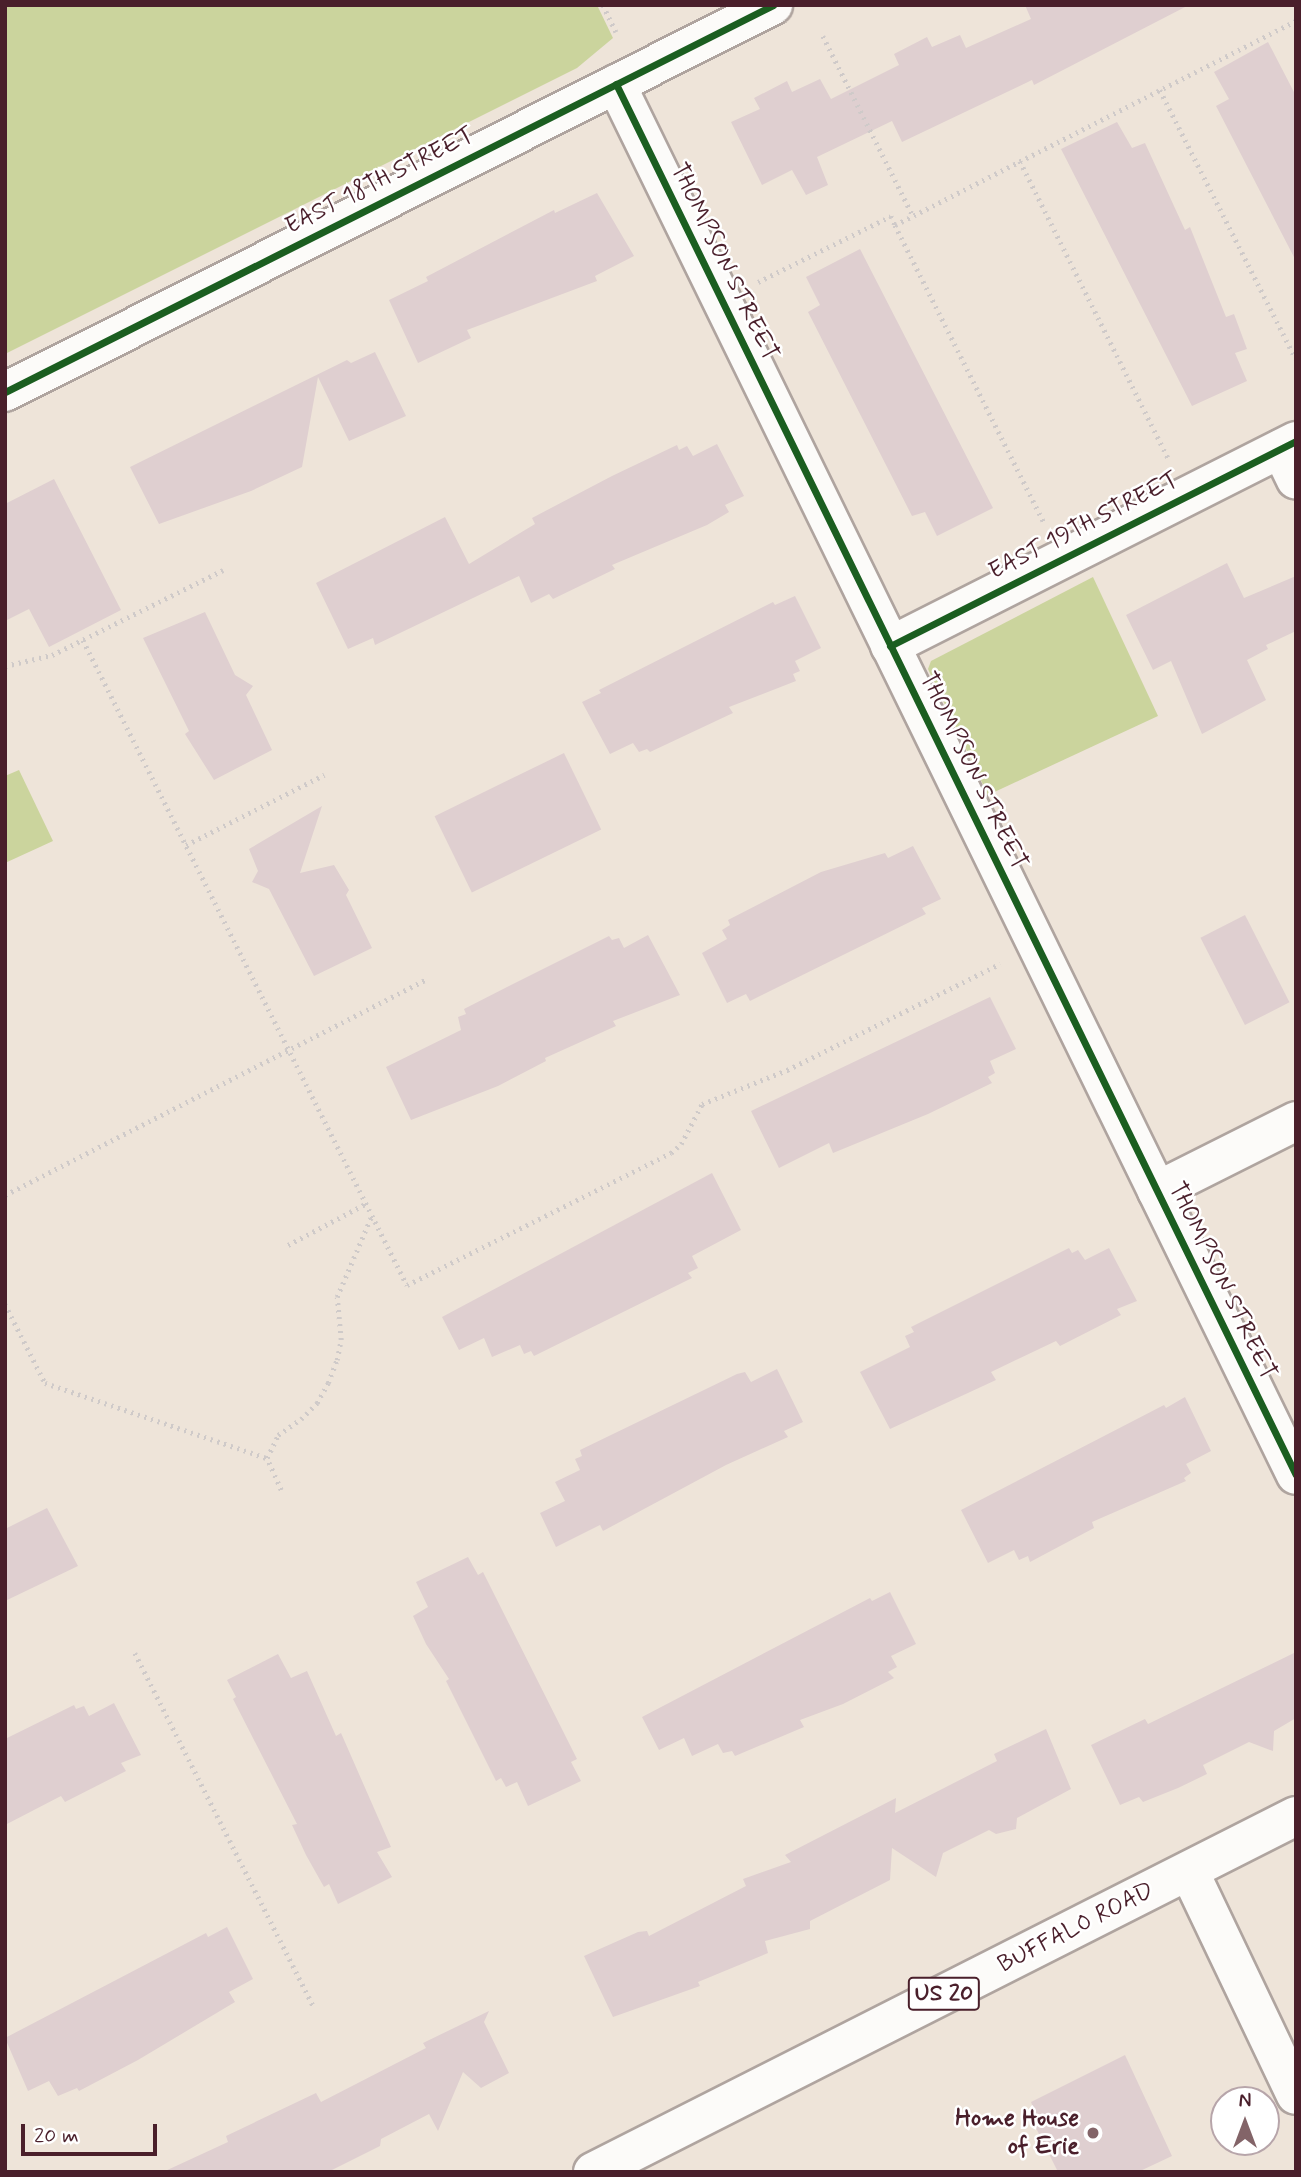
<!DOCTYPE html>
<html>
<head>
<meta charset="utf-8">
<style>
  body { margin:0 }
  #map { position:relative; width:1301px; height:2177px; overflow:hidden; background:#eee4d9; font-family:Mynerve,sans-serif }
  div>[style] { position:absolute }
  .green>* { inset:0; background:#cbd49d }
  .building>* { inset:0; background:#dfcfd0; transform-origin:0 0 }
  .path>* { height:4.5px; margin-top:-2.25px; transform-origin:0; background:repeating-linear-gradient(90deg,#cfcac9 0 2px,transparent 0 7px) }
  .roads { filter:drop-shadow(2px 0 #afa49f) drop-shadow(-2px 0 #afa49f) drop-shadow(0 2px #afa49f) drop-shadow(0 -2px #afa49f) }
  .minor>* { height:38px; margin:-19px; padding:0 19px; transform-origin:19px; border-radius:19px; background:#fcfbf9 }
  .primary>* { height:38px; margin:-19px; padding:0 19px; transform-origin:19px; border-radius:19px; background:#fcfbf9 }
  .cycleway>* { height:7px; margin:-3.5px; padding:0 3.5px; transform-origin:3.5px; border-radius:3.5px; background:#1b5e20 }
  .dots>* { width:19px; height:19px; translate:-50% -50%; box-sizing:border-box; border:4px solid #fff; border-radius:50% }
  span { translate:-50% -50%; white-space:nowrap; text-align:center; line-height:1.15; -webkit-text-stroke:5px #fff; paint-order:stroke }
  .shield-label span { padding:2px 5px; background:#fff; border:2px solid; border-radius:5px; -webkit-text-stroke-width:0 }
  .shield-label { font-size:23px; color:#4a1f2b; font-weight:700 }
  .street-label { font-size:24px; color:#4a1f2b }
  .poi-label { font-size:24px; color:#4a1f2b; font-weight:700 }
  .right { translate:-100% -50%; text-align:right }
  .frame { position:absolute; inset:0; border:7px solid #4a1f2b; pointer-events:none }
  .north { position:absolute; left:1210px; top:2086px; width:70px; height:70px; box-sizing:border-box; background:#fff; border:2px solid #b7a5aa; border-radius:50%; rotate:0deg; font-size:19px; font-weight:700; line-height:28px; text-align:center; color:#4a1f2b }
  .north::after { content:''; display:block; margin:auto; width:24px; height:32px; background:#836468; clip-path:polygon(50% 0,100% 100%,50% 72%,0 100%) }
  .scale { position:absolute; left:21px; top:2124px; width:136px; height:32px; box-sizing:border-box; border:4px solid #4a1f2b; border-top:0; padding-left:9px; font-size:21px; line-height:24px; white-space:nowrap; color:#4a1f2b; -webkit-text-stroke:5px #fff; paint-order:stroke }
</style>
</head>
<body>
<div id="map">
  <div class="green">
    <i style="clip-path:polygon(5px 5px,597px 5px,613px 38px,577px 68px,5px 354px)"></i>
    <i style="clip-path:polygon(1093px 577px,1158px 716px,988px 795px,928px 669px,931px 661px)"></i>
    <i style="clip-path:polygon(19px 770px,53px 841px,5px 863px,5px 776px)"></i>
  </div>
  <div class="building">
    <i style="clip-path:polygon(1025px 5px,1189px 5px,1034px 85px,1032px 80px,902px 142px,892px 121px,817px 157px,828px 185px,806px 195px,792px 170px,762px 185px,731px 122px,760px 109px,754px 98px,787px 81px,792px 92px,820px 79px,831px 99px,899px 65px,894px 54px,927px 37px,932px 47px,960px 35px,966px 48px,1031px 19px)"></i>
    <i style="clip-path:polygon(1268px 42px,1296px 96px,1296px 261px,1216px 106px,1229px 99px,1214px 72px)"></i>
    <i style="clip-path:polygon(1117px 122px,1132px 148px,1145px 143px,1185px 230px,1190px 227px,1226px 317px,1234px 314px,1247px 349px,1235px 353px,1247px 381px,1192px 406px,1061px 149px)"></i>
    <i style="clip-path:polygon(597px 193px,634px 256px,595px 276px,597px 281px,467px 330px,471px 338px,418px 363px,389px 300px,428px 281px,426px 277px,554px 210px,555px 213px)"></i>
    <i style="clip-path:polygon(860px 249px,993px 508px,937px 536px,925px 512px,912px 516px,808px 312px,820px 305px,806px 277px)"></i>
    <i style="clip-path:polygon(375px 352px,406px 416px,349px 441px,318px 377px,302px 467px,251px 491px,159px 524px,130px 467px,347px 360px,351px 363px)"></i>
    <i style="clip-path:polygon(717px 444px,744px 496px,725px 505px,729px 512px,707px 525px,612px 565px,615px 569px,553px 599px,549px 594px,531px 603px,519px 576px,375px 645px,373px 638px,348px 649px,316px 583px,445px 517px,469px 564px,535px 524px,532px 518px,612px 476px,677px 445px,679px 450px,687px 446px,693px 456px)"></i>
    <i style="clip-path:polygon(54px 479px,121px 610px,49px 647px,29px 609px,5px 621px,5px 504px)"></i>
    <i style="clip-path:polygon(1227px 563px,1244px 598px,1296px 576px,1296px 631px,1266px 645px,1268px 649px,1247px 660px,1266px 700px,1202px 734px,1171px 661px,1153px 670px,1126px 615px)"></i>
    <i style="clip-path:polygon(795px 596px,821px 648px,795px 661px,800px 671px,793px 674px,796px 681px,729px 707px,733px 713px,650px 752px,647px 749px,639px 752px,633px 743px,610px 754px,582px 702px,601px 693px,599px 690px,773px 602px,775px 605px)"></i>
    <i style="clip-path:polygon(205px 612px,235px 675px,253px 686px,246px 695px,272px 750px,214px 780px,185px 734px,189px 731px,143px 638px)"></i>
    <i style="left:564px;top:753px;width:85px;height:144px;rotate:64deg"></i>
    <i style="clip-path:polygon(322px 806px,300px 873px,334px 865px,349px 890px,346px 895px,372px 948px,314px 976px,269px 889px,252px 882px,258px 871px,249px 849px)"></i>
    <i style="clip-path:polygon(913px 846px,941px 899px,922px 908px,926px 914px,750px 1001px,746px 994px,727px 1003px,702px 953px,727px 939px,722px 930px,730px 925px,728px 920px,821px 872px,885px 853px,888px 858px)"></i>
    <i style="left:1245px;top:915px;width:98px;height:50px;rotate:63deg"></i>
    <i style="clip-path:polygon(648px 935px,680px 995px,613px 1021px,616px 1026px,545px 1058px,546px 1061px,498px 1086px,411px 1120px,386px 1067px,461px 1030px,458px 1017px,466px 1014px,464px 1009px,511px 985px,609px 936px,612px 940px,619px 938px,624px 948px)"></i>
    <i style="clip-path:polygon(990px 997px,1016px 1049px,990px 1061px,995px 1073px,988px 1077px,992px 1083px,928px 1114px,833px 1153px,829px 1143px,779px 1168px,751px 1111px)"></i>
    <i style="clip-path:polygon(712px 1173px,741px 1230px,692px 1256px,698px 1268px,688px 1273px,692px 1278px,534px 1356px,531px 1351px,524px 1354px,520px 1345px,492px 1357px,484px 1338px,459px 1350px,442px 1317px)"></i>
    <i style="clip-path:polygon(1069px 1248px,1072px 1253px,1078px 1250px,1085px 1260px,1109px 1248px,1137px 1301px,1117px 1309px,1121px 1315px,1060px 1346px,1056px 1341px,991px 1372px,996px 1380px,890px 1429px,860px 1372px,910px 1347px,905px 1336px,914px 1332px,911px 1327px)"></i>
    <i style="clip-path:polygon(777px 1369px,803px 1422px,784px 1431px,788px 1437px,726px 1465px,603px 1531px,600px 1525px,556px 1547px,540px 1513px,565px 1501px,555px 1482px,580px 1470px,575px 1459px,582px 1456px,580px 1450px,737px 1374px,745px 1372px,751px 1382px)"></i>
    <i style="clip-path:polygon(1185px 1397px,1211px 1451px,1186px 1464px,1191px 1473px,1184px 1478px,1186px 1481px,1092px 1522px,1094px 1528px,1030px 1562px,1028px 1556px,1019px 1560px,1014px 1550px,988px 1563px,961px 1510px,1164px 1405px,1166px 1408px)"></i>
    <i style="clip-path:polygon(47px 1508px,78px 1566px,5px 1601px,5px 1529px)"></i>
    <i style="clip-path:polygon(468px 1557px,478px 1575px,483px 1572px,577px 1759px,571px 1762px,581px 1781px,528px 1806px,517px 1782px,506px 1787px,501px 1778px,496px 1781px,446px 1681px,449px 1679px,426px 1644px,413px 1616px,428px 1607px,416px 1582px)"></i>
    <i style="clip-path:polygon(890px 1592px,916px 1644px,891px 1656px,897px 1667px,888px 1672px,894px 1678px,843px 1704px,800px 1720px,804px 1727px,735px 1756px,732px 1751px,723px 1753px,718px 1744px,692px 1756px,684px 1738px,659px 1750px,642px 1717px,870px 1598px,872px 1601px)"></i>
    <i style="clip-path:polygon(1296px 1652px,1296px 1718px,1274px 1731px,1273px 1751px,1249px 1742px,1203px 1765px,1207px 1774px,1178px 1788px,1143px 1802px,1139px 1797px,1120px 1805px,1091px 1745px,1145px 1719px,1148px 1724px)"></i>
    <i style="clip-path:polygon(278px 1654px,291px 1678px,307px 1671px,336px 1736px,341px 1733px,391px 1847px,377px 1852px,392px 1877px,338px 1904px,329px 1884px,324px 1887px,306px 1855px,292px 1825px,297px 1824px,233px 1699px,236px 1697px,227px 1680px)"></i>
    <i style="clip-path:polygon(114px 1703px,141px 1755px,121px 1763px,126px 1771px,65px 1802px,61px 1796px,5px 1825px,5px 1739px,74px 1705px,76px 1709px,84px 1706px,89px 1716px)"></i>
    <i style="clip-path:polygon(1046px 1729px,1071px 1789px,1017px 1818px,1016px 1829px,996px 1834px,989px 1830px,943px 1853px,936px 1877px,892px 1848px,890px 1880px,810px 1921px,810px 1929px,765px 1941px,768px 1953px,698px 1982px,700px 1986px,613px 2017px,584px 1956px,638px 1932px,647px 1931px,649px 1936px,746px 1886px,743px 1879px,791px 1862px,785px 1855px,896px 1798px,895px 1813px,997px 1761px,994px 1754px)"></i>
    <i style="clip-path:polygon(227px 1927px,253px 1979px,229px 1992px,235px 2002px,138px 2060px,79px 2091px,77px 2088px,58px 2096px,49px 2081px,28px 2091px,5px 2038px,206px 1933px,208px 1937px)"></i>
    <i style="clip-path:polygon(489px 2011px,484px 2022px,509px 2073px,481px 2088px,463px 2072px,438px 2131px,429px 2114px,381px 2139px,380px 2146px,328px 2172px,163px 2172px,228px 2142px,226px 2136px,316px 2093px,321px 2102px,426px 2048px,423px 2043px)"></i>
    <i style="clip-path:polygon(1125px 2055px,1172px 2156px,1138px 2172px,1058px 2172px,1034px 2124px,1038px 2121px,1031px 2102px)"></i>
  </div>
  <div class="path">
    <i style="left:603px;top:5px;width:30px;rotate:64deg"></i>
    <i style="left:823px;top:36px;width:201px;rotate:63.4deg"></i>
    <i style="left:1160px;top:90px;width:301px;rotate:63.2deg"></i>
    <i style="left:1020px;top:161px;width:332px;rotate:63.5deg"></i>
    <i style="left:895px;top:225px;width:332px;rotate:63.4deg"></i>
    <i style="left:758px;top:282px;width:148px;rotate:-26.4deg"></i>
    <i style="left:891px;top:216px;width:10px;rotate:66deg"></i>
    <i style="left:895px;top:225px;width:450px;rotate:-27deg"></i>
    <i style="left:83px;top:640px;width:722px;rotate:63.33deg"></i>
    <i style="left:407px;top:1285px;width:295px;rotate:-26.6deg"></i>
    <i style="left:671px;top:1153px;width:13px;rotate:-42deg"></i>
    <i style="left:681px;top:1144px;width:45px;rotate:-62.3deg"></i>
    <i style="left:702px;top:1104px;width:92px;rotate:-21.8deg"></i>
    <i style="left:787px;top:1070px;width:238px;rotate:-26.5deg"></i>
    <i style="left:5px;top:666px;width:48px;rotate:-13.2deg"></i>
    <i style="left:52px;top:655px;width:191px;rotate:-26.4deg"></i>
    <i style="left:186px;top:845px;width:155px;rotate:-26.9deg"></i>
    <i style="left:5px;top:1195px;width:475px;rotate:-27.1deg"></i>
    <i style="left:288px;top:1245px;width:89px;rotate:-28deg"></i>
    <i style="left:5px;top:1304px;width:89px;rotate:63.1deg"></i>
    <i style="left:45px;top:1383px;width:234px;rotate:18.7deg"></i>
    <i style="left:281px;top:1490px;width:35px;rotate:-114deg"></i>
    <i style="left:267px;top:1458px;width:25px;rotate:-64deg"></i>
    <i style="left:278px;top:1435px;width:28px;rotate:-35deg"></i>
    <i style="left:301px;top:1419px;width:23px;rotate:-45deg"></i>
    <i style="left:317px;top:1403px;width:23px;rotate:-61deg"></i>
    <i style="left:328px;top:1383px;width:25px;rotate:-69deg"></i>
    <i style="left:337px;top:1360px;width:20px;rotate:-79deg"></i>
    <i style="left:341px;top:1340px;width:43px;rotate:-95.3deg"></i>
    <i style="left:337px;top:1297px;width:89px;rotate:-66.9deg"></i>
    <i style="left:135px;top:1653px;width:395px;rotate:63.2deg"></i>
  </div>
  <div class="roads">
    <div class="minor">
      <i style="left:616px;top:84px;width:1548px;rotate:63.95deg"></i>
      <i style="left:5px;top:392px;width:860px;rotate:-26.74deg"></i>
      <i style="left:1281px;top:449px;width:34px;rotate:64deg"></i>
      <i style="left:890px;top:646px;width:455px;rotate:-26.8deg"></i>
      <i style="left:1157px;top:1191px;width:156px;rotate:-26.7deg"></i>
      <i style="left:1189px;top:1871px;width:248px;rotate:64.5deg"></i>
    </div>
    <div class="primary">
      <i style="left:593px;top:2172px;width:788px;rotate:-26.86deg"></i>
    </div>
  </div>
  <div class="cycleway">
    <i style="left:616px;top:84px;width:1548px;rotate:63.95deg"></i>
    <i style="left:5px;top:392px;width:860px;rotate:-26.74deg"></i>
    <i style="left:890px;top:646px;width:455px;rotate:-26.8deg"></i>
  </div>
  <div class="dots">
    <i style="left:1093px;top:2133px;background:#836468"></i>
  </div>
  <div class="shield-label">
    <span style="left:944px;top:1994px">US 20</span>
  </div>
  <div class="street-label">
    <span style="left:380px;top:181px;rotate:-27deg">EAST 18TH STREET</span>
    <span style="left:724px;top:262px;rotate:64deg">THOMPSON STREET</span>
    <span style="left:1084px;top:526px;rotate:-27deg">EAST 19TH STREET</span>
    <span style="left:973px;top:771px;rotate:64deg">THOMPSON STREET</span>
    <span style="left:1222px;top:1281px;rotate:64deg">THOMPSON STREET</span>
    <span style="left:1076px;top:1928px;rotate:-27deg">BUFFALO ROAD</span>
  </div>
  <div class="poi-label">
    <span class="right" style="left:1079px;top:2133px">Home House<br>of Erie</span>
  </div>
  <div class="frame"></div>
  <div class="north">N</div>
  <div class="scale">20 m</div>
</div>
</body>
</html>
